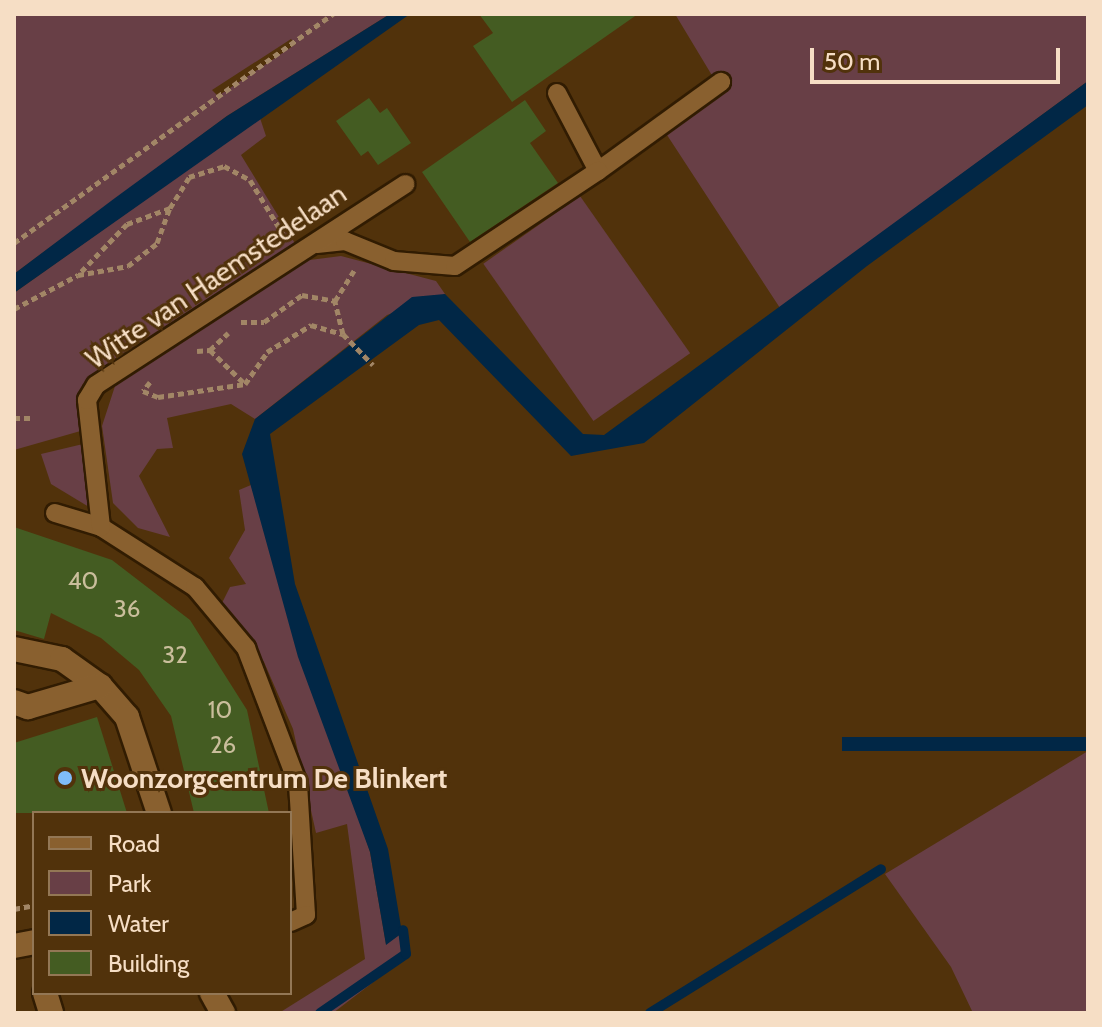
<!DOCTYPE html>
<html>
<head>
<meta charset="utf-8">
<style>
  body { margin:0 }
  #map { position:relative; width:1102px; height:1027px; overflow:hidden; background:#51320b; font-family:Cabin,sans-serif }
  div>[style] { position:absolute }
  .green>* { inset:0; background:#683f46; transform-origin:0 0 }
  .water>* { inset:0; background:#012746; transform-origin:0 0 }
  .stream>* { height:10px; margin:-5px; padding:0 5px; transform-origin:5px; border-radius:5px; background:#012746 }
  .building>* { inset:0; background:#445c22 }
  .path>* { height:5px; margin-top:-2.5px; transform-origin:0; background:repeating-linear-gradient(90deg,#a28666 0 6px,transparent 0 10px) }
  .roads { filter:drop-shadow(2px 0 #311c02) drop-shadow(-2px 0 #311c02) drop-shadow(0 2px #311c02) drop-shadow(0 -2px #311c02) }
  .lane>* { height:18px; margin:-9px; padding:0 9px; transform-origin:9px; border-radius:9px; background:#89602f }
  .street>* { height:24px; margin:-12px; padding:0 12px; transform-origin:12px; border-radius:12px; background:#89602f }
  .dots>* { width:22px; height:22px; translate:-50% -50%; box-sizing:border-box; border:4px solid #51320b; border-radius:50% }
  span { translate:-50% -50%; white-space:nowrap; text-align:center; line-height:1.15; -webkit-text-stroke:6px #51320b; paint-order:stroke }
  .number-label { font-size:24px; color:#cabe9c }
  .number-label span { -webkit-text-stroke-width:0 }
  .street-label { font-size:28px; color:#f6dec5 }
  .poi-label { font-size:28px; color:#f6dec5; font-weight:700 }
  .left { translate:0 -50%; text-align:left }
  .frame { position:absolute; inset:0; border:16px solid #f6dec5; pointer-events:none }
  .legend { position:absolute; left:32px; top:811px; width:260px; height:184px; box-sizing:border-box; background:#51320b; border:2px solid #937755; margin:0; padding:10px 14px; list-style:none; font-size:24px; color:#f6dec5 }
  .legend li { display:flex; align-items:center; gap:16px; height:40px }
  .legend b { width:40px; border:2px solid #937755 }
  .scale { position:absolute; left:810px; top:48px; width:250px; height:36px; box-sizing:border-box; border:4px solid #f6dec5; border-top:0; padding-left:10px; font-size:24px; line-height:28px; white-space:nowrap; color:#f6dec5; -webkit-text-stroke:6px #51320b; paint-order:stroke }
</style>
</head>
<body>
<div id="map">
  <div class="green">
    <i style="clip-path:polygon(evenodd,14px 14px,390px 14px,227px 116px,14px 274px,14px 14px,291px 39px,296px 44px,218px 96px,212px 90px,291px 39px)"></i>
    <i style="clip-path:polygon(675px 14px,1088px 14px,1088px 81px,780px 308px,667px 135px,722px 92px)"></i>
    <i style="clip-path:polygon(260px 118px,266px 136px,241px 155px,296px 245px,82px 385px,84px 430px,14px 450px,14px 293px)"></i>
    <i style="left:580px;top:196px;width:192px;height:118px;rotate:55deg"></i>
    <i style="clip-path:polygon(341px 256px,436px 281px,445px 294px,387px 315px,255px 419px,231px 404px,167px 418px,173px 448px,157px 449px,139px 476px,170px 537px,138px 528px,113px 503px,102px 426px,115px 386px,302px 261px)"></i>
    <i style="clip-path:polygon(83px 444px,94px 510px,51px 484px,41px 454px)"></i>
    <i style="clip-path:polygon(251px 485px,370px 852px,386px 944px,402px 933px,410px 954px,333px 1013px,279px 1013px,365px 959px,347px 824px,316px 833px,293px 729px,264px 662px,222px 603px,230px 587px,246px 584px,229px 558px,245px 530px,239px 490px)"></i>
    <i style="clip-path:polygon(1088px 751px,1088px 1013px,973px 1013px,951px 967px,885px 874px)"></i>
  </div>
  <div class="water">
    <i style="clip-path:polygon(390px 14px,410px 14px,14px 293px,14px 274px,115px 198px,227px 116px)"></i>
    <i style="clip-path:polygon(1088px 81px,1088px 105px,867px 266px,644px 443px,571px 456px,439px 320px,419px 325px,270px 434px,295px 584px,388px 849px,402px 933px,386px 945px,370px 852px,298px 657px,242px 454px,255px 419px,412px 297px,445px 294px,583px 434px,604px 435px)"></i>
    <i style="left:1088px;top:737px;width:14px;height:246px;rotate:90deg"></i>
  </div>
  <div class="stream">
    <i style="left:320px;top:1013px;width:104px;rotate:-34.5deg"></i>
    <i style="left:406px;top:954px;width:24px;rotate:-97deg"></i>
    <i style="left:650px;top:1013px;width:272px;rotate:-31.9deg"></i>
  </div>
  <div class="building">
    <i style="clip-path:polygon(479px 14px,638px 14px,512px 102px,473px 46px,493px 33px)"></i>
    <i style="clip-path:polygon(369px 98px,380px 113px,387px 108px,411px 143px,378px 165px,368px 151px,361px 156px,336px 121px)"></i>
    <i style="clip-path:polygon(525px 100px,546px 131px,530px 143px,558px 183px,470px 242px,422px 172px)"></i>
    <i style="clip-path:polygon(14px 527px,112px 560px,190px 620px,247px 710px,269px 813px,194px 813px,171px 716px,139px 670px,101px 638px,51px 613px,44px 639px,14px 630px)"></i>
    <i style="clip-path:polygon(97px 717px,127px 813px,14px 813px,14px 743px)"></i>
  </div>
  <div class="path">
    <i style="left:170px;top:208px;width:36px;rotate:-58deg"></i>
    <i style="left:189px;top:177px;width:37px;rotate:-17deg"></i>
    <i style="left:224px;top:166px;width:30px;rotate:28deg"></i>
    <i style="left:250px;top:180px;width:63px;rotate:58.6deg"></i>
    <i style="left:14px;top:243px;width:393px;rotate:-35.7deg"></i>
    <i style="left:14px;top:309px;width:72px;rotate:-28deg"></i>
    <i style="left:78px;top:275px;width:51px;rotate:-10.2deg"></i>
    <i style="left:128px;top:266px;width:37px;rotate:-38deg"></i>
    <i style="left:157px;top:243px;width:37px;rotate:-70deg"></i>
    <i style="left:170px;top:208px;width:46px;rotate:159.6deg"></i>
    <i style="left:127px;top:224px;width:71px;rotate:133.9deg"></i>
    <i style="left:241px;top:322px;width:23px"></i>
    <i style="left:264px;top:322px;width:47px;rotate:-35.4deg"></i>
    <i style="left:302px;top:295px;width:34px;rotate:10deg"></i>
    <i style="left:343px;top:334px;width:43px;rotate:45.9deg"></i>
    <i style="left:210px;top:350px;width:49px;rotate:44.2deg"></i>
    <i style="left:197px;top:351px;width:13px;rotate:-4deg"></i>
    <i style="left:210px;top:350px;width:25px;rotate:-43deg"></i>
    <i style="left:150px;top:382px;width:11px;rotate:128deg"></i>
    <i style="left:143px;top:391px;width:16px;rotate:22deg"></i>
    <i style="left:158px;top:397px;width:88px;rotate:-8.5deg"></i>
    <i style="left:245px;top:384px;width:39px;rotate:-55deg"></i>
    <i style="left:267px;top:352px;width:52px;rotate:-31.5deg"></i>
    <i style="left:311px;top:325px;width:33px;rotate:16deg"></i>
    <i style="left:343px;top:334px;width:34px;rotate:-104deg"></i>
    <i style="left:335px;top:301px;width:36px;rotate:-58deg"></i>
    <i style="left:14px;top:418px;width:20px"></i>
    <i style="left:14px;top:909px;width:20px;rotate:-11deg"></i>
  </div>
  <div class="roads">
    <div class="lane">
      <i style="left:557px;top:93px;width:88px;rotate:62.3deg"></i>
      <i style="left:598px;top:171px;width:152px;rotate:-35.9deg"></i>
      <i style="left:317px;top:244px;width:28px;rotate:-6deg"></i>
      <i style="left:345px;top:241px;width:53px;rotate:22.2deg"></i>
      <i style="left:394px;top:261px;width:61px;rotate:4.7deg"></i>
      <i style="left:455px;top:266px;width:172px;rotate:-33.6deg"></i>
      <i style="left:55px;top:513px;width:48px;rotate:16.9deg"></i>
      <i style="left:101px;top:527px;width:112px;rotate:32.6deg"></i>
      <i style="left:195px;top:587px;width:80px;rotate:50.1deg"></i>
      <i style="left:246px;top:648px;width:146px;rotate:69.1deg"></i>
      <i style="left:298px;top:784px;width:131px;rotate:86.5deg"></i>
      <i style="left:306px;top:915px;width:17px;rotate:156deg"></i>
      <i style="left:101px;top:527px;width:128px;rotate:-96.3deg"></i>
      <i style="left:87px;top:400px;width:17px;rotate:-59deg"></i>
      <i style="left:96px;top:385px;width:369px;rotate:-33deg"></i>
    </div>
    <div class="street">
      <i style="left:14px;top:649px;width:49px;rotate:11.8deg"></i>
      <i style="left:62px;top:659px;width:47px;rotate:35.4deg"></i>
      <i style="left:100px;top:686px;width:41px;rotate:48.9deg"></i>
      <i style="left:127px;top:717px;width:101px;rotate:71.6deg"></i>
      <i style="left:14px;top:702px;width:15px;rotate:20deg"></i>
      <i style="left:28px;top:707px;width:75px;rotate:-16.3deg"></i>
      <i style="left:14px;top:946px;width:20px;rotate:-11deg"></i>
      <i style="left:45px;top:993px;width:21px;rotate:73deg"></i>
      <i style="left:212px;top:993px;width:23px;rotate:61deg"></i>
    </div>
  </div>
  <div class="dots">
    <i style="left:65px;top:778px;background:#7fbdfa"></i>
  </div>
  <div class="number-label">
    <span style="left:83px;top:581px">40</span>
    <span style="left:127px;top:609px">36</span>
    <span style="left:175px;top:655px">32</span>
    <span style="left:220px;top:710px">10</span>
    <span style="left:223px;top:745px">26</span>
  </div>
  <div class="street-label">
    <span style="left:216px;top:276px;rotate:-34deg">Witte van Haemstedelaan</span>
  </div>
  <div class="poi-label">
    <span class="left" style="left:81px;top:778px">Woonzorgcentrum De Blinkert</span>
  </div>
  <div class="frame"></div>
  <ul class="legend">
  <li><b style="height:10px;background:#89602f"></b>Road</li>
  <li><b style="height:22px;background:#683f46"></b>Park</li>
  <li><b style="height:22px;background:#012746"></b>Water</li>
  <li><b style="height:22px;background:#445c22"></b>Building</li>
  </ul>
  <div class="scale">50 m</div>
</div>
</body>
</html>
